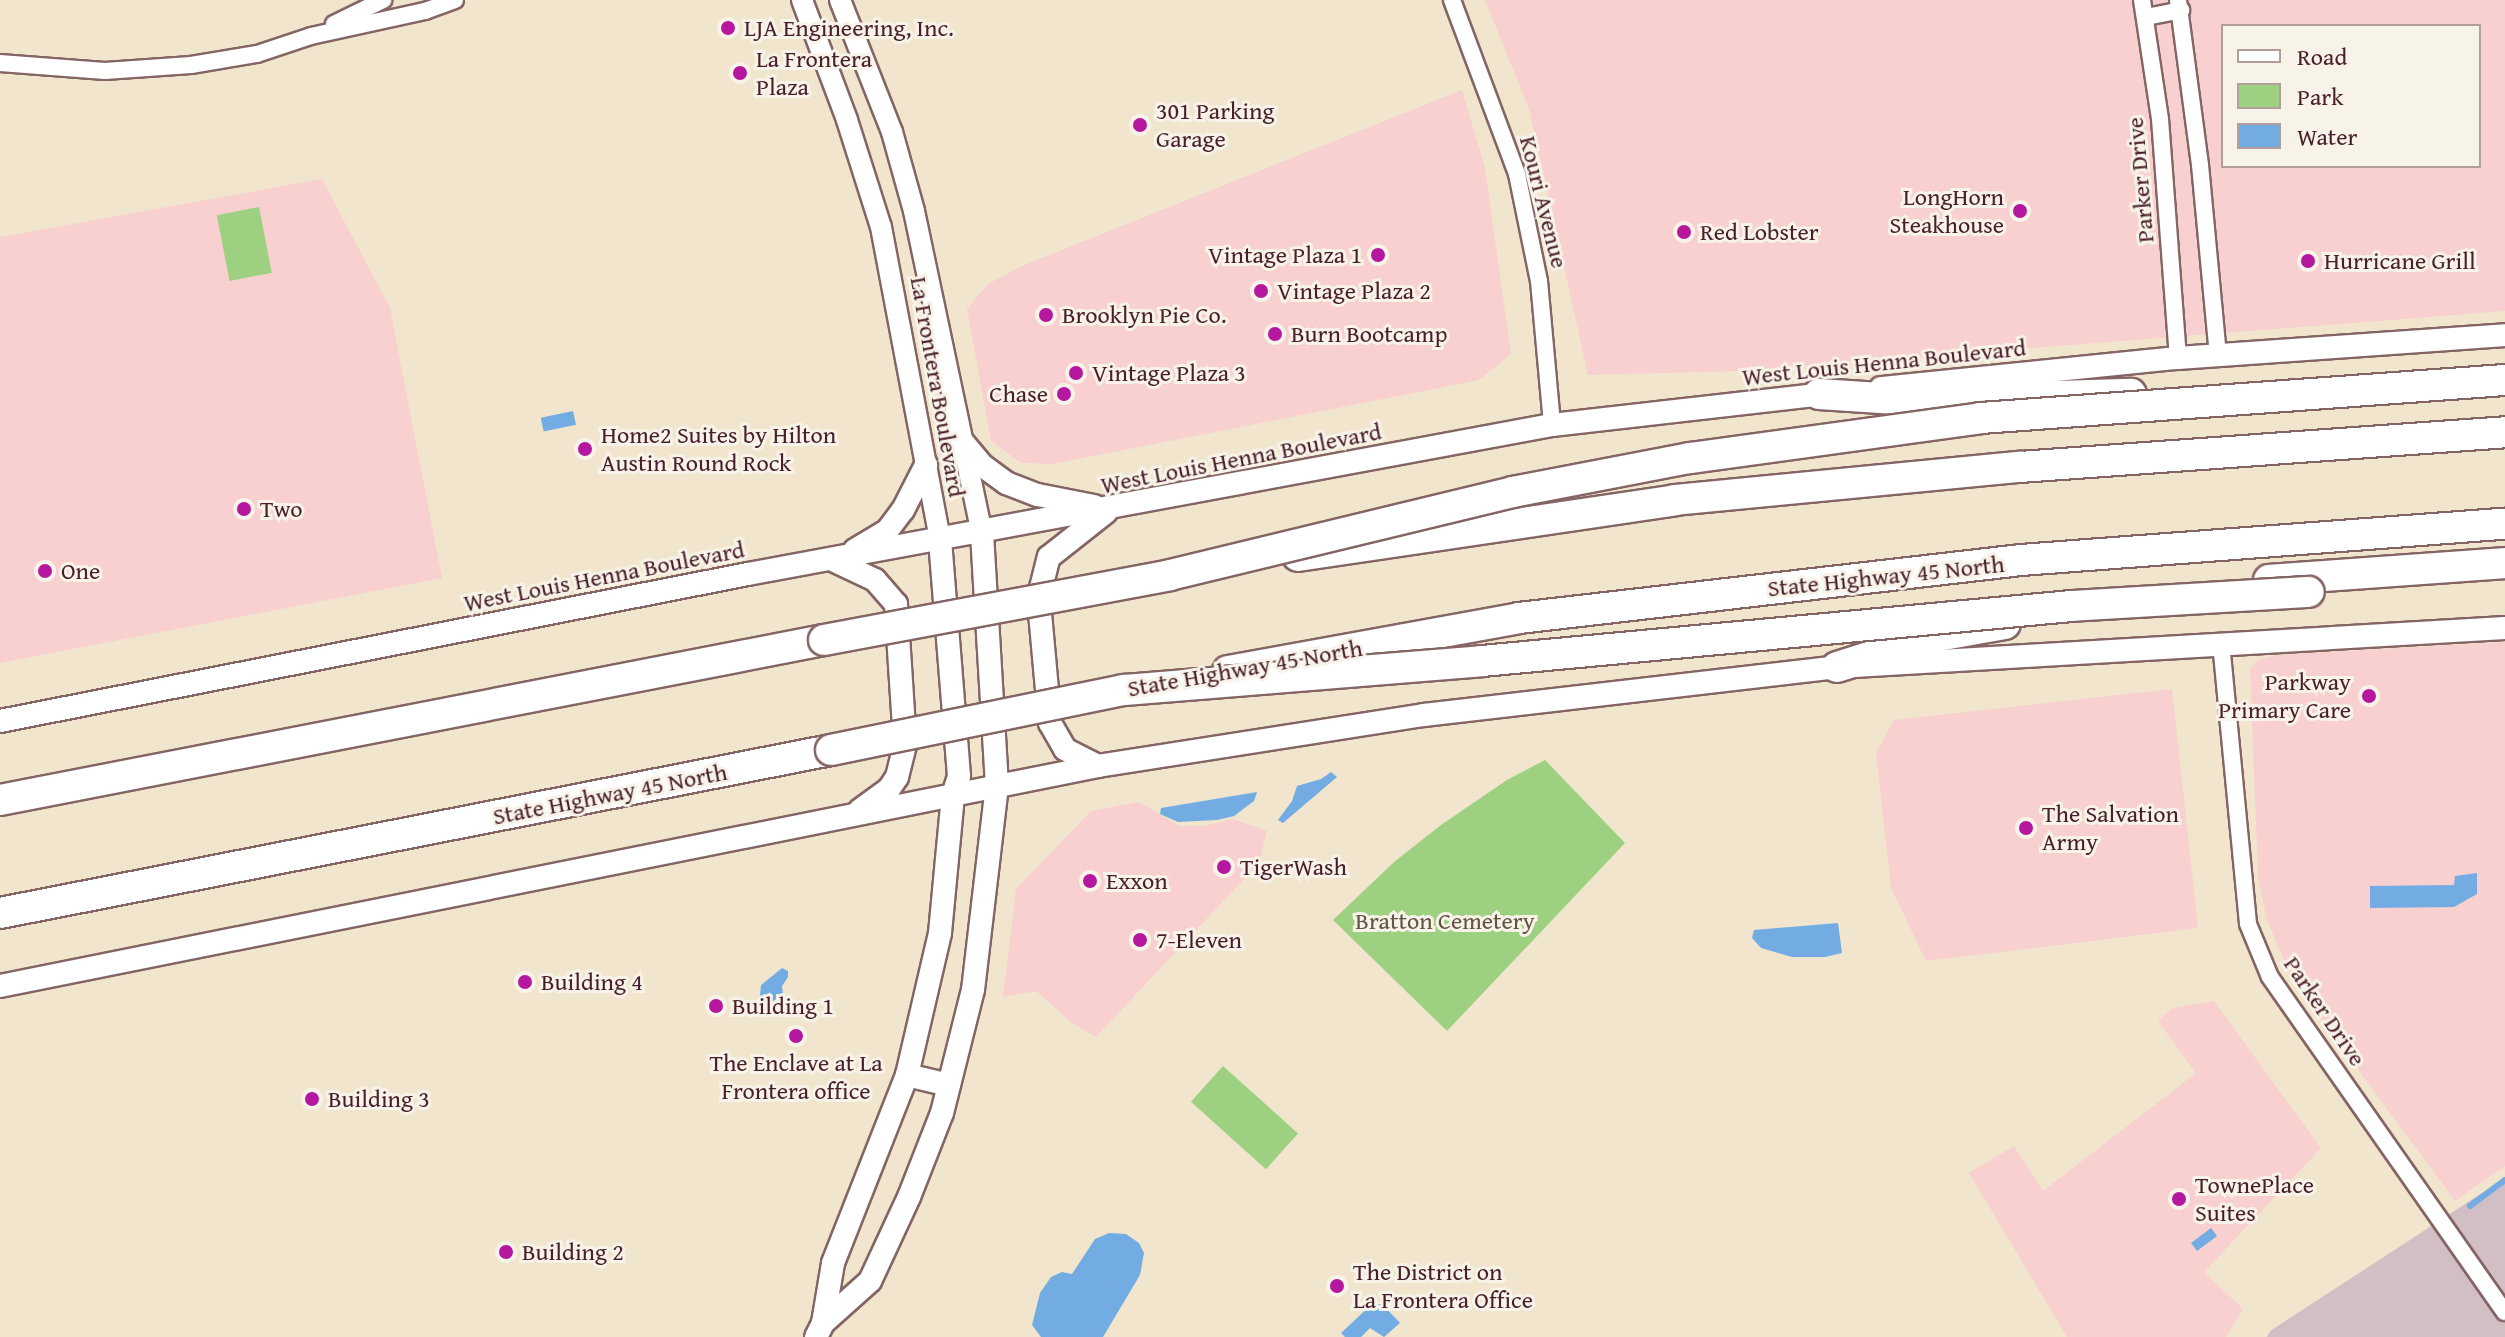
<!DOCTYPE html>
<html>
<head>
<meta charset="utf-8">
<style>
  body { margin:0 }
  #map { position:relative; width:2505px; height:1337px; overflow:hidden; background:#f1e6cd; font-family:"Gentium Book Plus",serif }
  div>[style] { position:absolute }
  .built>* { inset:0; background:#f7d0cf }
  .industrial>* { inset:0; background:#d2bec5 }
  .green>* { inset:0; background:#9dd080; transform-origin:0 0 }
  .water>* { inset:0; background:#73ace3; transform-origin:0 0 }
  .stream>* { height:6px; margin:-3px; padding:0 3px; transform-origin:3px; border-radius:3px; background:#73ace3 }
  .roads { filter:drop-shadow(2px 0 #846564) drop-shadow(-2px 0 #846564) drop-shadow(0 2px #846564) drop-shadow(0 -2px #846564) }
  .minor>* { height:16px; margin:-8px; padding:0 8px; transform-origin:8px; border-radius:8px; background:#fff }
  .tertiary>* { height:20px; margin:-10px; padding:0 10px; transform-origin:10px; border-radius:10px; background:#fff }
  .secondary>* { height:22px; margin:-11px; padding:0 11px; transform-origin:11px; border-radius:11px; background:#fff }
  .motorway>* { height:30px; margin:-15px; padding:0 15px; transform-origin:15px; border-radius:15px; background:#fff }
  .bridges { filter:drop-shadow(2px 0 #846564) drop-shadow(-2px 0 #846564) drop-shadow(0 2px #846564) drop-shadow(0 -2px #846564) }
  .motorway-bridge>* { height:30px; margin:-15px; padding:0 15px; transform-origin:15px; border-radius:15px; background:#fff }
  .dots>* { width:22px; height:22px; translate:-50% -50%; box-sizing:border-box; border:4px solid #f7f3e8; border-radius:50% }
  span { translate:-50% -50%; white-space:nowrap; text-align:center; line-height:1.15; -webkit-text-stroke:6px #f7f3e8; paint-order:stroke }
  .poi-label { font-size:24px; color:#4a1f2b }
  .left { translate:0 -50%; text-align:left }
  .right { translate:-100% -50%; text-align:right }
  .street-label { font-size:24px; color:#4a1f2b }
  .park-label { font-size:24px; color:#635444 }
  .legend { position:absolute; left:2221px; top:24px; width:260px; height:144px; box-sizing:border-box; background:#f7f3e8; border:2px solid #b29e9c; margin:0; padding:10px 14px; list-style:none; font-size:24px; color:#4a1f2b }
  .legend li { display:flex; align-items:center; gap:16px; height:40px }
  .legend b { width:40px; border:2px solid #b29e9c }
</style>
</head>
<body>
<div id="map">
  <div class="built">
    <i style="clip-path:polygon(evenodd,1485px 0,2505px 0,2505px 311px,1738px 371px,1588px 375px,1529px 109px,1485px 0,2223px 26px,2479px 26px,2479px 166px,2223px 166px,2223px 26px)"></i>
    <i style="clip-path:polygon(1462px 90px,1485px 168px,1511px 354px,1479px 380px,1053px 464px,1021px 463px,991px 441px,967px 309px,988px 284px,1022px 266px)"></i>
    <i style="clip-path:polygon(322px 179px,390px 308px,442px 578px,0 663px,0 237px)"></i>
    <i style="clip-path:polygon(2505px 642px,2505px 1166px,2455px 1201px,2292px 980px,2267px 920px,2258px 878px,2250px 669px,2260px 659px,2277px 655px)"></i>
    <i style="clip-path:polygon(2172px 689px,2198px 928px,1926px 961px,1891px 888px,1876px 753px,1894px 720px)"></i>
    <i style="clip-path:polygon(1139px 802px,1180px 826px,1204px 826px,1233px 819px,1267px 831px,1259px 863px,1096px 1037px,1071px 1022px,1036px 991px,1003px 997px,1016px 889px,1091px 811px)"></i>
    <i style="clip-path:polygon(2214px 1001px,2321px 1148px,2204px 1272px,2243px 1309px,2226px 1337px,2067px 1337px,1969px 1173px,2014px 1146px,2043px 1191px,2196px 1073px,2158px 1021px,2172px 1008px)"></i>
  </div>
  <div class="industrial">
    <i style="clip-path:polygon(2505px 1178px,2505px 1337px,2267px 1337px,2270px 1331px)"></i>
  </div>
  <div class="green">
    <i style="left:259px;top:207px;width:67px;height:43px;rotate:79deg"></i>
    <i style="clip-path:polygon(1545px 760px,1625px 843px,1447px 1031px,1333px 920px,1394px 862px,1441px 825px,1507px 780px)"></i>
    <i style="left:1223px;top:1066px;width:101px;height:48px;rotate:42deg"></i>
  </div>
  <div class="water">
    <i style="left:573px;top:411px;width:14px;height:33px;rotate:78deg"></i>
    <i style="clip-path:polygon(1331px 772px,1337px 777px,1283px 823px,1278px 820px,1292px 801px,1297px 786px,1321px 779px)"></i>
    <i style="clip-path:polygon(1257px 792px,1254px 801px,1234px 816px,1217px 820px,1178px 822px,1160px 814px,1161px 808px)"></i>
    <i style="clip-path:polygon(2477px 873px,2477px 894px,2454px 907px,2370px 908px,2370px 886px,2454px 885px,2455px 876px)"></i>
    <i style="clip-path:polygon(1838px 923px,1842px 953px,1825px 957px,1792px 957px,1761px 948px,1752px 938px,1754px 930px)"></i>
    <i style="clip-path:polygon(782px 968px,788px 971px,788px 977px,782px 986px,783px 993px,760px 1013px,754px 1005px,760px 995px,761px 985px)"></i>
    <i style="left:2211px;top:1228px;width:10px;height:25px;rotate:53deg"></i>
    <i style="clip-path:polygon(1109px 1233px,1126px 1234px,1139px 1243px,1144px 1253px,1140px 1275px,1103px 1337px,1041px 1337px,1032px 1325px,1040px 1293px,1051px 1277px,1062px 1272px,1072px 1274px,1095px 1239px)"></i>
    <i style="clip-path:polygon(1372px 1304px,1382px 1304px,1400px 1323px,1384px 1337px,1370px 1328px,1361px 1337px,1345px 1337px,1341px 1333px)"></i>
  </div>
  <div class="stream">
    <i style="left:2470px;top:1206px;width:44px;rotate:-36.6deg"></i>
  </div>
  <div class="roads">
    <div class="minor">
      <i style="left:1452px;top:0;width:186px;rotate:69.5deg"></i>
      <i style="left:1517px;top:174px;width:109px;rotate:78.4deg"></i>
      <i style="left:1539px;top:281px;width:145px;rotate:84.8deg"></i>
      <i style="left:2142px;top:0;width:120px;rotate:81.4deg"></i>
      <i style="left:2160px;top:119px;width:240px;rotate:85.7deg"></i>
      <i style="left:2178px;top:0;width:166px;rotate:82.4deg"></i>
      <i style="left:2200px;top:165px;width:190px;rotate:84.6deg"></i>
      <i style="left:2146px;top:17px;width:36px;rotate:-11deg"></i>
      <i style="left:334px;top:24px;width:55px;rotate:-26.1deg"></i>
      <i style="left:0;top:63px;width:105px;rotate:4.4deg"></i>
      <i style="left:105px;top:71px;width:86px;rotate:-4deg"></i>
      <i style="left:191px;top:65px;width:67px;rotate:-9.5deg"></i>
      <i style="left:257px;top:54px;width:57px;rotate:-18.4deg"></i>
      <i style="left:311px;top:36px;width:117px;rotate:-12.4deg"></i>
      <i style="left:425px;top:11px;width:32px;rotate:-20deg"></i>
      <i style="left:2221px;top:643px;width:282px;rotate:84.5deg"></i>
      <i style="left:2248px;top:924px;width:57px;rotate:67.5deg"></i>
      <i style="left:2270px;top:977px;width:409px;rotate:55deg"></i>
    </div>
    <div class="tertiary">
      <i style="left:802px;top:0;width:128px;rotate:69.4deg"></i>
      <i style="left:847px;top:120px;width:112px;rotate:72.4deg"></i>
      <i style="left:881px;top:227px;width:319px;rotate:79.3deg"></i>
      <i style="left:840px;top:0;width:142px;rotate:68.5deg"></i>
      <i style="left:892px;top:132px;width:82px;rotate:74.4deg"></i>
      <i style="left:914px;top:211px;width:329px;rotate:78.1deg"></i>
    </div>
    <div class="secondary">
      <i style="left:1881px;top:388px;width:299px;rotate:-5.8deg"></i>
      <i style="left:2178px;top:358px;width:328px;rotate:-4deg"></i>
      <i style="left:961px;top:440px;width:34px;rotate:50deg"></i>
      <i style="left:983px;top:466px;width:29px;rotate:36deg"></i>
      <i style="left:1006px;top:483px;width:34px;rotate:21deg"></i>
      <i style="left:1038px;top:495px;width:57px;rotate:11.1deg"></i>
      <i style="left:855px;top:550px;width:37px;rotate:-31deg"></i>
      <i style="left:887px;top:531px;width:26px;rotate:-53deg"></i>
      <i style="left:903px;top:510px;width:51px;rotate:-62.9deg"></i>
      <i style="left:835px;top:561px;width:44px;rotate:25.4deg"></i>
      <i style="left:875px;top:580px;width:32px;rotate:49deg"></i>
      <i style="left:896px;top:604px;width:141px;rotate:86.3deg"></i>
      <i style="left:905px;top:745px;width:33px;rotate:104deg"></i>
      <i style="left:897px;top:777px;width:14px;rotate:124deg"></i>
      <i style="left:889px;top:789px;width:36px;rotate:144deg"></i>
      <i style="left:0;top:721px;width:762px;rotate:-11.12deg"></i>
      <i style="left:748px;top:574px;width:818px;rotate:-10.5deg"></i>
      <i style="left:1552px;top:425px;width:284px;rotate:-6.5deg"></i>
      <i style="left:1098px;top:766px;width:37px;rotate:-153deg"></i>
      <i style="left:1065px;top:749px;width:30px;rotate:-120deg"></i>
      <i style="left:1050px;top:723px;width:110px;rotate:-95.2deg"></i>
      <i style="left:1040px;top:613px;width:25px;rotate:-88deg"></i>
      <i style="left:1041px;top:588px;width:32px;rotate:-76deg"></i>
      <i style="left:1049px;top:557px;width:73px;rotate:-38.3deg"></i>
      <i style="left:0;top:986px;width:1120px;rotate:-11.33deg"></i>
      <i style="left:1098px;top:766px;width:330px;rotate:-8.9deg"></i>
      <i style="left:1424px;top:715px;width:416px;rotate:-6.6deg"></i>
      <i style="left:1837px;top:667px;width:669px;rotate:-3.34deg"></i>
      <i style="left:907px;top:1075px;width:43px;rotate:13.4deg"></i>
      <i style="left:823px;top:1323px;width:63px;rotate:-41.8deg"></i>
      <i style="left:870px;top:1281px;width:93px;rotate:-65.1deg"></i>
      <i style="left:909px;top:1197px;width:90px;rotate:-68.6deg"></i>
      <i style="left:942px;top:1113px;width:127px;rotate:-75.9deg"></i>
      <i style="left:973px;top:990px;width:205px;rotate:-83.3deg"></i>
      <i style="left:997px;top:786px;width:253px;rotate:-93.4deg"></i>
      <i style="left:816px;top:1337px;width:16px;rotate:-63deg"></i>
      <i style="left:823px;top:1323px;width:61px;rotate:-80.5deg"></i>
      <i style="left:833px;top:1263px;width:202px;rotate:-68.5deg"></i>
      <i style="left:907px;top:1075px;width:146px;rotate:-76.9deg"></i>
      <i style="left:940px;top:933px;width:139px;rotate:-84.6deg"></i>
      <i style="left:953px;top:795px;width:20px;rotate:-72deg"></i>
      <i style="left:959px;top:776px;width:237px;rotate:-94.6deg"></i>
    </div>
    <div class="motorway">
      <i style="left:1819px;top:394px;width:92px;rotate:3.7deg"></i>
      <i style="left:1911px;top:400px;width:220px;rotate:-1.6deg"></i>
      <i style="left:1298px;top:556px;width:381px;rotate:-8.4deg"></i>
      <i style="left:1675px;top:500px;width:347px;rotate:-5.5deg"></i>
      <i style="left:2020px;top:467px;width:486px;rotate:-4.1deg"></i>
      <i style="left:2269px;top:580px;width:237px;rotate:-4.1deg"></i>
      <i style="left:1837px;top:667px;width:100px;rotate:-17.5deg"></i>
      <i style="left:1932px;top:637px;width:74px;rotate:-10.1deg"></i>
      <i style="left:1228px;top:671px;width:296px;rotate:-10.3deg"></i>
      <i style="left:1519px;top:618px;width:505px;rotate:-6.59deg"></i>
      <i style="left:2021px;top:560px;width:485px;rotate:-4.3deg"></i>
      <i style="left:0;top:800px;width:839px;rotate:-10.99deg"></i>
      <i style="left:0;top:913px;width:847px;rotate:-11.1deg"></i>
    </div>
  </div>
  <div class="bridges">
    <div class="motorway-bridge">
      <i style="left:824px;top:640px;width:352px;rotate:-10.6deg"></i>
      <i style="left:1170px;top:575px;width:353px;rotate:-13.6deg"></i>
      <i style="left:1513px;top:492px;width:180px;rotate:-10.9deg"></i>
      <i style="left:1690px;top:458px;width:294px;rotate:-7.8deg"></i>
      <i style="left:1981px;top:418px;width:525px;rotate:-4.15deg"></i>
      <i style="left:831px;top:750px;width:299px;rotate:-11.6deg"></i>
      <i style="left:1124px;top:690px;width:359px;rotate:-4.6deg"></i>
      <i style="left:1482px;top:661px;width:592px;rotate:-5.33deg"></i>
      <i style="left:2071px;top:606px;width:238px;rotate:-3.4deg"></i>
    </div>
  </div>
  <div class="dots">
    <i style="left:728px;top:28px;background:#b5179e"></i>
    <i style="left:740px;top:73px;background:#b5179e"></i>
    <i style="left:1140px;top:125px;background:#b5179e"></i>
    <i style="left:2020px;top:211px;background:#b5179e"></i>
    <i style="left:1684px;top:232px;background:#b5179e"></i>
    <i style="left:1378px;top:255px;background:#b5179e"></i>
    <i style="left:2308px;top:261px;background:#b5179e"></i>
    <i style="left:1261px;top:291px;background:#b5179e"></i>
    <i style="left:1046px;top:315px;background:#b5179e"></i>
    <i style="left:1275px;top:334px;background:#b5179e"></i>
    <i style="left:1076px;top:373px;background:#b5179e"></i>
    <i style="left:1064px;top:394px;background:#b5179e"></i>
    <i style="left:585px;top:449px;background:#b5179e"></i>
    <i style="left:244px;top:509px;background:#b5179e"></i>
    <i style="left:45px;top:571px;background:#b5179e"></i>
    <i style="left:2369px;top:696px;background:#b5179e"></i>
    <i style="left:2026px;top:828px;background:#b5179e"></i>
    <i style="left:1224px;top:867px;background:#b5179e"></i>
    <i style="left:1090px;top:881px;background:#b5179e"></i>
    <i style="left:1140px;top:940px;background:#b5179e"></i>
    <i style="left:525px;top:982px;background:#b5179e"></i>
    <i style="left:716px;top:1006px;background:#b5179e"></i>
    <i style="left:796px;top:1036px;background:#b5179e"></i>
    <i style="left:312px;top:1099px;background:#b5179e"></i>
    <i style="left:2179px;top:1199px;background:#b5179e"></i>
    <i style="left:506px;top:1252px;background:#b5179e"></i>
    <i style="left:1337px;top:1286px;background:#b5179e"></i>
  </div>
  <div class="poi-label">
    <span class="left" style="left:744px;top:28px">LJA Engineering, Inc.</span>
    <span class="left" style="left:756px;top:73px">La Frontera<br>Plaza</span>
    <span class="left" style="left:1156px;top:125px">301 Parking<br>Garage</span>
    <span class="right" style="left:2004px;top:211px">LongHorn<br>Steakhouse</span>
    <span class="left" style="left:1700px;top:232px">Red Lobster</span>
    <span class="right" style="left:1362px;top:255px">Vintage Plaza 1</span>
    <span class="left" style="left:2324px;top:261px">Hurricane Grill</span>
    <span class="left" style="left:1277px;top:291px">Vintage Plaza 2</span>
    <span class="left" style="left:1062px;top:315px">Brooklyn Pie Co.</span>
    <span class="left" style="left:1291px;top:334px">Burn Bootcamp</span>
    <span class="left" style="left:1092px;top:373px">Vintage Plaza 3</span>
    <span class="right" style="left:1048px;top:394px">Chase</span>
    <span class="left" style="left:601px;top:449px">Home2 Suites by Hilton<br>Austin Round Rock</span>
    <span class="left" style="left:260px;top:509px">Two</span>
    <span class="left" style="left:61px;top:571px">One</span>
    <span class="right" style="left:2351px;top:696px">Parkway<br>Primary Care</span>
    <span class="left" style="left:2042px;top:828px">The Salvation<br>Army</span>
    <span class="left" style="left:1240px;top:867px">TigerWash</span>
    <span class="left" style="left:1106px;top:881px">Exxon</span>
    <span class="left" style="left:1156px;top:940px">7-Eleven</span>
    <span class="left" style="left:541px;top:982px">Building 4</span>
    <span class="left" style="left:732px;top:1006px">Building 1</span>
    <span style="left:796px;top:1077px">The Enclave at La<br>Frontera office</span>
    <span class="left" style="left:328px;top:1099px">Building 3</span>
    <span class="left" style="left:2195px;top:1199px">TownePlace<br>Suites</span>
    <span class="left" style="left:522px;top:1252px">Building 2</span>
    <span class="left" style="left:1353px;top:1286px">The District on<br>La Frontera Office</span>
  </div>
  <div class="street-label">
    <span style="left:2140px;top:180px;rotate:-95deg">Parker Drive</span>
    <span style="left:1544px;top:202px;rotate:76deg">Kouri Avenue</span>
    <span style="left:1884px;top:362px;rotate:-6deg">West Louis Henna Boulevard</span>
    <span style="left:938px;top:387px;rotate:80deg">La Frontera Boulevard</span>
    <span style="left:1241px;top:458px;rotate:-11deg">West Louis Henna Boulevard</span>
    <span style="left:604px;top:576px;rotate:-11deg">West Louis Henna Boulevard</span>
    <span style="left:1886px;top:576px;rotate:-6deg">State Highway 45 North</span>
    <span style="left:1245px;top:668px;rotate:-10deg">State Highway 45 North</span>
    <span style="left:610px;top:794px;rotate:-11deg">State Highway 45 North</span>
    <span style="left:2325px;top:1011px;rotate:56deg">Parker Drive</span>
  </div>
  <div class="park-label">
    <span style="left:1445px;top:921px">Bratton Cemetery</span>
  </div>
  <ul class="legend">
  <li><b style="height:10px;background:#fff"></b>Road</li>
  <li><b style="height:22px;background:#9dd080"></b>Park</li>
  <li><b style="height:22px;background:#73ace3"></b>Water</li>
  </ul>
</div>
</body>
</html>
